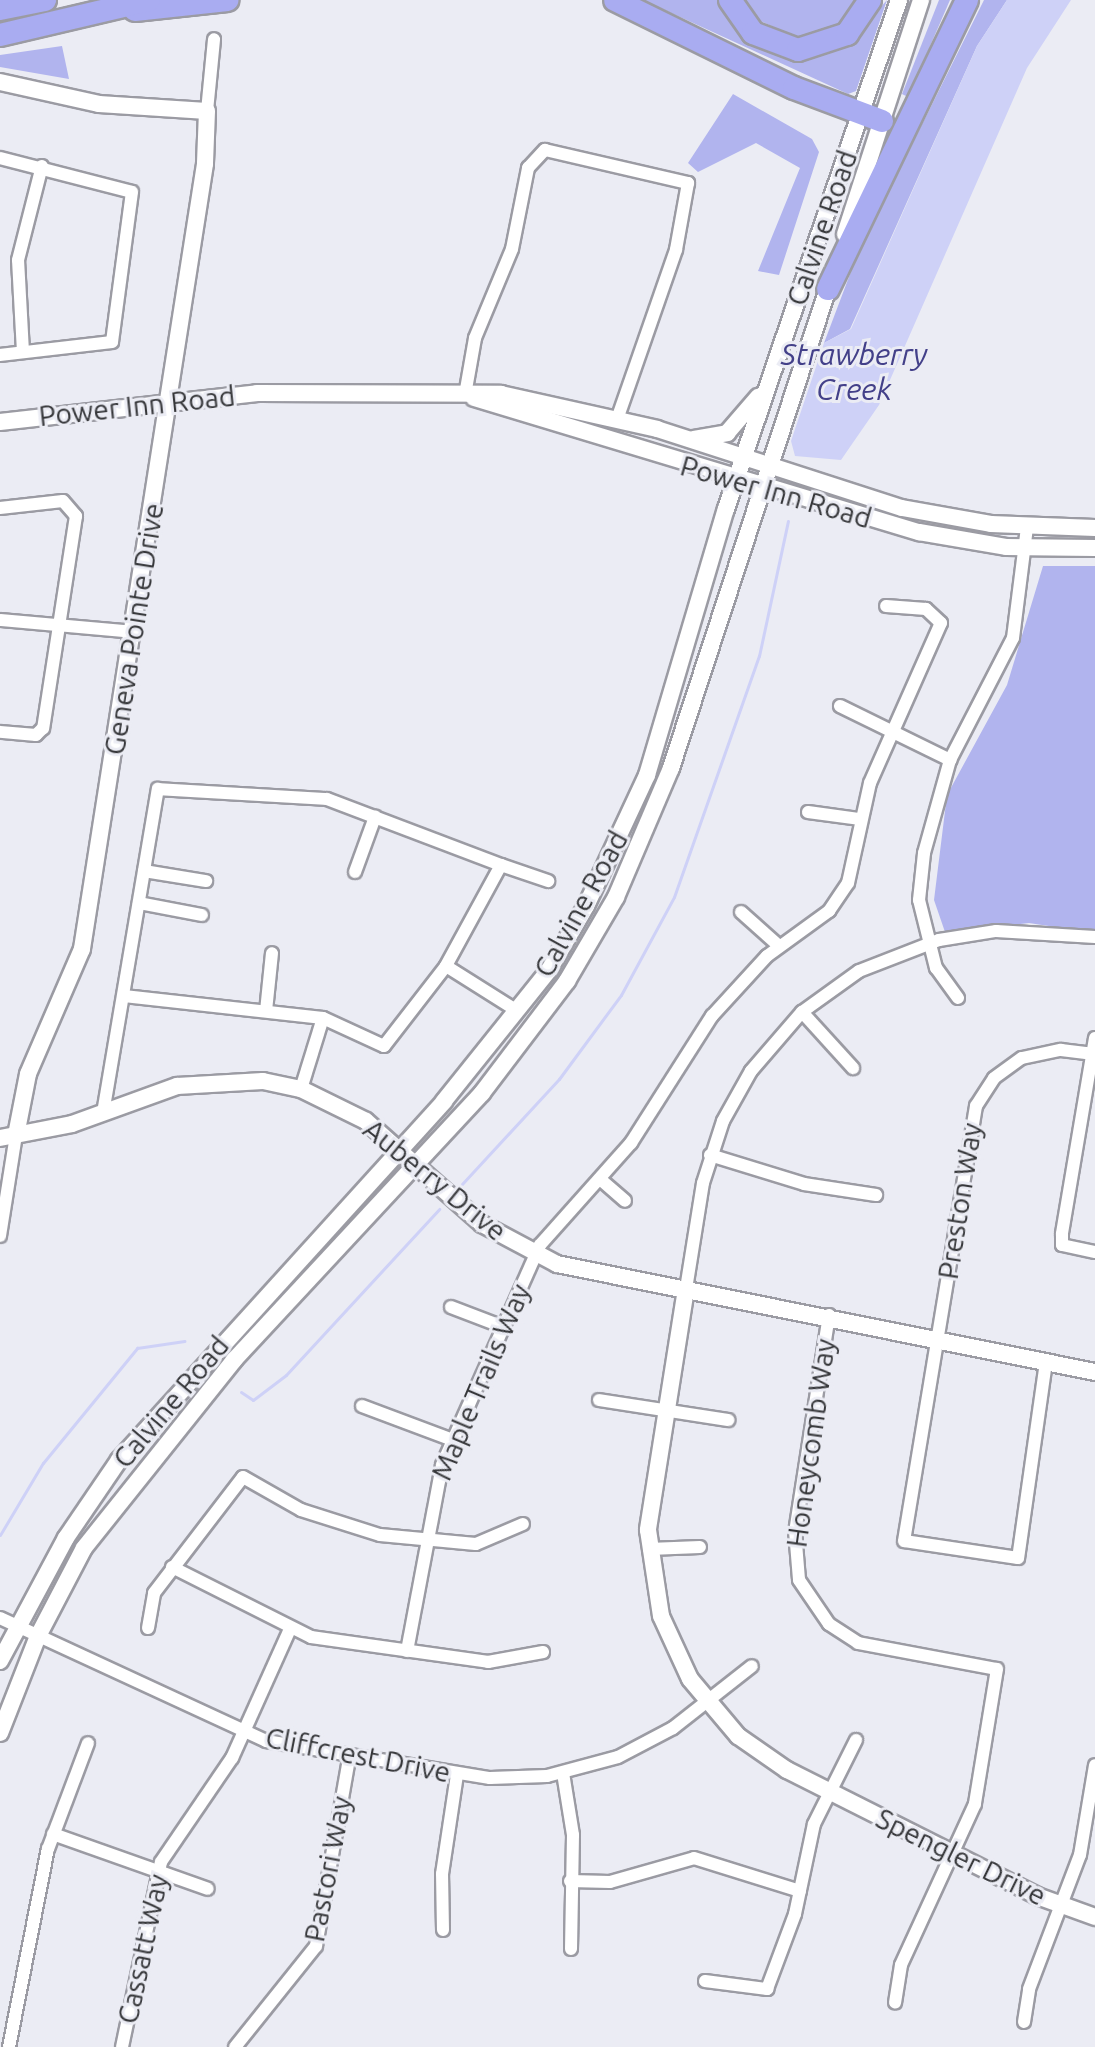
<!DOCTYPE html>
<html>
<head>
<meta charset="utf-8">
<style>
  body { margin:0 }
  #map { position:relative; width:1095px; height:2047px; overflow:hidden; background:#ebecf4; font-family:Ubuntu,sans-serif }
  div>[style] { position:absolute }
  .green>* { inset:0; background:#b1b4ee }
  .water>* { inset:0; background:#ced1f7 }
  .stream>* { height:3px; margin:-1.5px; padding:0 1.5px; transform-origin:1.5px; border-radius:1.5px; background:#ced1f7 }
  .roads { filter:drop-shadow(2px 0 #9b9ba3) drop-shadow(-2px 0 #9b9ba3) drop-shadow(0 2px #9b9ba3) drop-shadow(0 -2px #9b9ba3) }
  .street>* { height:12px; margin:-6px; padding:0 6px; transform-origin:6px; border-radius:6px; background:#fff }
  .secondary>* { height:16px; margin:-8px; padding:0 8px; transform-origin:8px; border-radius:8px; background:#fff }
  .highway>* { height:22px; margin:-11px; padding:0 11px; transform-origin:11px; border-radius:11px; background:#a9acf1 }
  span { translate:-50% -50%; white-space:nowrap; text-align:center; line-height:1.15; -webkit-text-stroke:6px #ebecf4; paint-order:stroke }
  .street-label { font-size:28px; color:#36373a }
  .water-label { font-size:30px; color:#434089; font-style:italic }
</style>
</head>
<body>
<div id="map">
  <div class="green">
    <i style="clip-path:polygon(643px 0,719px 0,756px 47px,802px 60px,845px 48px,887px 0,856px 91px,848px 94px)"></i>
    <i style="clip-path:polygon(744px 0,858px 0,835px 28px,796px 37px,758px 20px)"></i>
    <i style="clip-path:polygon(939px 0,950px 0,908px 97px,902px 94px)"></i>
    <i style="clip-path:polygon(984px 0,1007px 0,977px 46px,850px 329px,824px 343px,858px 253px)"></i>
    <i style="clip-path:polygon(62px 46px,69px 79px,0 67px,0 55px)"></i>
    <i style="clip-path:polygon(733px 94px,812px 139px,819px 152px,779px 275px,758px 271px,800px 168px,756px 143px,698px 172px,688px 163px)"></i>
    <i style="clip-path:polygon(1043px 566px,1095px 566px,1095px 933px,1029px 923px,945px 932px,934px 900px,947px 795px,1007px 685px)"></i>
  </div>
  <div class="water">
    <i style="clip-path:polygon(1007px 0,1071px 0,1027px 68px,879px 405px,841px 460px,795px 456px,791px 441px,824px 343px,851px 329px,977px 46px)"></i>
  </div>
  <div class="stream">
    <i style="left:462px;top:1184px;width:143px;rotate:-47.3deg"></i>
    <i style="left:559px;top:1079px;width:104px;rotate:-53.6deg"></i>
    <i style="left:621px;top:995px;width:111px;rotate:-61.6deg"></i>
    <i style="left:674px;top:897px;width:256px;rotate:-70.6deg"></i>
    <i style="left:759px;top:656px;width:138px;rotate:-77.9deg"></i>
    <i style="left:241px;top:1392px;width:14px;rotate:34deg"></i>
    <i style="left:253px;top:1400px;width:41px;rotate:-37.1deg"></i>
    <i style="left:286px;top:1375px;width:226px;rotate:-47.3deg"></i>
    <i style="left:0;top:1535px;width:84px;rotate:-59.2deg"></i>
    <i style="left:43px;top:1463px;width:149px;rotate:-50.7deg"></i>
    <i style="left:137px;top:1348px;width:48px;rotate:-8.5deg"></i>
  </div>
  <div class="roads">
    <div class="street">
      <i style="left:207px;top:111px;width:72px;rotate:-84.4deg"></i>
      <i style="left:0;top:158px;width:136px;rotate:14.4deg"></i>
      <i style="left:132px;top:192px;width:151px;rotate:97.6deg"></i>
      <i style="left:112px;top:342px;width:113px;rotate:173.4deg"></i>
      <i style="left:23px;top:352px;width:92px;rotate:-93.1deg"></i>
      <i style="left:18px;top:260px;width:97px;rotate:-75.7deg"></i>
      <i style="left:465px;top:395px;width:58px;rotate:-80deg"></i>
      <i style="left:475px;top:338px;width:96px;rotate:-67.4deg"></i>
      <i style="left:512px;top:249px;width:83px;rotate:-78.8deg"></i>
      <i style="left:528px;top:168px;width:25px;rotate:-47deg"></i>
      <i style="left:545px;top:150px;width:147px;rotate:13deg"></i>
      <i style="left:688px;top:183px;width:68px;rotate:100.2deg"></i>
      <i style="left:676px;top:250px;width:179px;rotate:109.2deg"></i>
      <i style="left:0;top:508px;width:63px;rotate:-6.3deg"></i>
      <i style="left:63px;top:501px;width:20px;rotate:49deg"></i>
      <i style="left:76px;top:516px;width:215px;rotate:98.8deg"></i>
      <i style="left:43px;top:728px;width:10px;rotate:135deg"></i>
      <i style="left:36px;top:735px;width:36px;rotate:-175deg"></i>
      <i style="left:0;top:620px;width:135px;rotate:5.1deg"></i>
      <i style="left:840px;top:706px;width:123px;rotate:26.1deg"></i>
      <i style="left:808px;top:812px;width:51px;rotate:7.8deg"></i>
      <i style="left:501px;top:865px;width:50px;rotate:18.8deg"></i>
      <i style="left:144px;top:871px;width:63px;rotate:9.2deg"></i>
      <i style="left:355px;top:872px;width:59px;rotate:-70deg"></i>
      <i style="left:139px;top:903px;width:64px;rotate:10.8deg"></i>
      <i style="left:741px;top:912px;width:51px;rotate:41.8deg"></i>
      <i style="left:124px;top:996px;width:200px;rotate:6.3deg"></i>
      <i style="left:323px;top:1018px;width:67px;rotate:24.7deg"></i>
      <i style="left:384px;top:1046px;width:101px;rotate:-52.2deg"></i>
      <i style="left:958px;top:998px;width:37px;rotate:-126deg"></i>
      <i style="left:936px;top:968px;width:70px;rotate:-104deg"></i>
      <i style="left:919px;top:900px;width:47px;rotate:-83.9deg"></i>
      <i style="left:924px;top:853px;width:97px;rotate:-74.4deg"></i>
      <i style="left:950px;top:760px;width:137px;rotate:-62.7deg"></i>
      <i style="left:1013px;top:638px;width:112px;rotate:-82.8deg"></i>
      <i style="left:266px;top:1011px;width:58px;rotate:-84.1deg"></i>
      <i style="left:802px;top:1012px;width:76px;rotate:47.7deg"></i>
      <i style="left:1095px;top:1038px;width:199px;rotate:99.6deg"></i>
      <i style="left:1062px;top:1234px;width:11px;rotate:90deg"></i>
      <i style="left:1062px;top:1245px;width:34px;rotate:12deg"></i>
      <i style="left:301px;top:1089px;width:74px;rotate:-72.8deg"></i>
      <i style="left:103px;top:1113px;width:329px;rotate:-80.4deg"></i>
      <i style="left:158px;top:789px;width:169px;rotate:3.4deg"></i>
      <i style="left:327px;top:799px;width:186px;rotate:20.8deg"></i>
      <i style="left:501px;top:865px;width:115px;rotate:118.6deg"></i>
      <i style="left:446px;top:966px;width:83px;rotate:32.2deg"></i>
      <i style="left:710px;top:1155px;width:98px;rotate:17.1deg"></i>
      <i style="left:804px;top:1184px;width:73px;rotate:8.7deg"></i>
      <i style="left:600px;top:1179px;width:33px;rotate:41deg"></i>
      <i style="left:0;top:1236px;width:102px;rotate:-81deg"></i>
      <i style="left:686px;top:1289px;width:107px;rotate:-80.9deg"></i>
      <i style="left:703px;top:1183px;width:65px;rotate:-72.1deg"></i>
      <i style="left:723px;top:1121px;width:57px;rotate:-60.8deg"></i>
      <i style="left:751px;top:1071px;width:78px;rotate:-49.2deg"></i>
      <i style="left:802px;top:1012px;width:70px;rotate:-35.7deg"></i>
      <i style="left:859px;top:971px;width:86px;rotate:-21.2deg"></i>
      <i style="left:939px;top:940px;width:58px;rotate:-9deg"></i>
      <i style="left:996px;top:931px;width:99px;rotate:3.5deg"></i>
      <i style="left:451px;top:1307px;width:56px;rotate:21deg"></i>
      <i style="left:829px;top:1315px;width:219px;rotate:98.9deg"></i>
      <i style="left:795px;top:1531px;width:49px;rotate:85.3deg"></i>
      <i style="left:799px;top:1580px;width:53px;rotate:55.7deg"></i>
      <i style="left:829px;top:1624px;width:35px;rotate:33deg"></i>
      <i style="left:858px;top:1643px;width:141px;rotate:10.6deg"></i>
      <i style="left:997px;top:1669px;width:137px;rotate:99.3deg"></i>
      <i style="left:975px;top:1804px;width:177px;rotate:114.7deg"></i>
      <i style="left:901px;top:1965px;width:38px;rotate:99deg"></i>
      <i style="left:1046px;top:1362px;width:198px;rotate:98.1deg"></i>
      <i style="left:1018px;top:1558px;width:115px;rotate:-171.5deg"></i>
      <i style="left:904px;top:1541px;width:441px;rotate:-80.6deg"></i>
      <i style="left:976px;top:1106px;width:33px;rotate:-57deg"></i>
      <i style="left:994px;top:1078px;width:34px;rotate:-36deg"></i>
      <i style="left:1022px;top:1058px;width:40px;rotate:-12deg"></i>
      <i style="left:1061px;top:1050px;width:31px;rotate:7deg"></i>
      <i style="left:599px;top:1400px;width:131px;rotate:8.8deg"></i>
      <i style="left:362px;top:1406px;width:97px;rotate:20.5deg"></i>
      <i style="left:649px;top:1549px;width:51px;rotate:-2.2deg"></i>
      <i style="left:172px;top:1567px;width:156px;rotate:26.7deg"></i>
      <i style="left:311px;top:1637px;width:179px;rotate:8deg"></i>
      <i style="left:488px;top:1662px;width:56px;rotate:-10.3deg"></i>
      <i style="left:0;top:1618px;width:293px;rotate:24.8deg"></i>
      <i style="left:266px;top:1741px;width:227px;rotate:9.4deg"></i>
      <i style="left:490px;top:1778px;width:57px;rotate:-2deg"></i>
      <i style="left:547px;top:1776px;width:73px;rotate:-15deg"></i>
      <i style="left:618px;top:1757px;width:62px;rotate:-27.8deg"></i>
      <i style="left:673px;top:1728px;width:100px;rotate:-38.1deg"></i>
      <i style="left:148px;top:1628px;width:36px;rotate:-80deg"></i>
      <i style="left:154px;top:1593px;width:146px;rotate:-52.5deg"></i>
      <i style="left:243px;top:1477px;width:67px;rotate:29.6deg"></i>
      <i style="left:301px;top:1510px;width:83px;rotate:17.6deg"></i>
      <i style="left:380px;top:1535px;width:96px;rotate:5.4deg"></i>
      <i style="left:476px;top:1544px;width:51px;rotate:-23.1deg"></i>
      <i style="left:407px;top:1651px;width:189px;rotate:-79.3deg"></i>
      <i style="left:442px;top:1465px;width:241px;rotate:-66deg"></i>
      <i style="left:540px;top:1245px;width:137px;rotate:-48.3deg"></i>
      <i style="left:631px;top:1143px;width:151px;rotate:-57.5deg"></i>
      <i style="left:712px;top:1016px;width:81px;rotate:-47.5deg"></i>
      <i style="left:767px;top:956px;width:77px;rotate:-36deg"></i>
      <i style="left:829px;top:911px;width:34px;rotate:-56deg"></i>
      <i style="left:848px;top:883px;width:102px;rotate:-77.6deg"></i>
      <i style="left:870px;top:783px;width:175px;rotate:-66.1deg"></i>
      <i style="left:941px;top:623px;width:21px;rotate:-137deg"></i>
      <i style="left:926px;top:609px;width:40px;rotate:-175.7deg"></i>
      <i style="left:563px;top:1773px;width:63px;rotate:80.8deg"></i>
      <i style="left:573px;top:1835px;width:114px;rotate:91deg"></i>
      <i style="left:53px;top:1834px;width:164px;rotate:19.5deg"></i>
      <i style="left:570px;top:1881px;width:40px;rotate:1.4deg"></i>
      <i style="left:610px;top:1882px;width:87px;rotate:-15.9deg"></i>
      <i style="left:694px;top:1858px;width:111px;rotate:17.3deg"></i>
      <i style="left:443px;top:1930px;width:56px;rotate:-91deg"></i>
      <i style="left:442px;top:1874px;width:100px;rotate:-81.4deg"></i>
      <i style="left:705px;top:1981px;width:63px;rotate:7.4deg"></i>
      <i style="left:767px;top:1989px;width:80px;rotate:-69.5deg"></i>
      <i style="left:795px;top:1914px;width:92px;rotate:-78.1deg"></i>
      <i style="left:814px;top:1824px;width:94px;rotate:-63.4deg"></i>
      <i style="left:1024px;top:2022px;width:33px;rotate:-81deg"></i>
      <i style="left:1029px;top:1989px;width:143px;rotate:-69.2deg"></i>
      <i style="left:1080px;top:1855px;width:91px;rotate:-80.5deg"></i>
      <i style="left:9px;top:2047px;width:202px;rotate:-78.9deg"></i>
      <i style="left:48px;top:1849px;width:113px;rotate:-69.3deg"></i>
      <i style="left:122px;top:2047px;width:189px;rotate:-78.1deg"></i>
      <i style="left:161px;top:1862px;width:126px;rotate:-55.7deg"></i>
      <i style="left:232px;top:1758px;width:141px;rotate:-65.8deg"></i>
      <i style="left:235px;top:2047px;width:129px;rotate:-51.3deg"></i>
      <i style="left:316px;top:1946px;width:190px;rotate:-80deg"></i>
    </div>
    <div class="secondary">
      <i style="left:0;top:82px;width:101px;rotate:12.5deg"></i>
      <i style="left:99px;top:104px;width:108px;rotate:3.7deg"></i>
      <i style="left:207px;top:111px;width:53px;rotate:92.2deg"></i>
      <i style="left:205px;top:164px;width:795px;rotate:98.91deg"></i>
      <i style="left:82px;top:949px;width:136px;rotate:113.4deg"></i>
      <i style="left:28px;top:1074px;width:62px;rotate:101.1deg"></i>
      <i style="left:845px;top:234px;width:246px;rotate:-72deg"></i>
      <i style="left:474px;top:398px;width:465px;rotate:16.8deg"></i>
      <i style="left:919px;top:532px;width:88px;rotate:9.8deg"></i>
      <i style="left:1006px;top:547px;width:89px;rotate:0.6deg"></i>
      <i style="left:0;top:422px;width:259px;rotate:-6.4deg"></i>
      <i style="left:257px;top:393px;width:244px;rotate:0.2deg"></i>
      <i style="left:501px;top:394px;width:160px;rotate:12.6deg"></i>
      <i style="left:657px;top:429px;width:257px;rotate:17.9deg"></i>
      <i style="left:902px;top:508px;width:90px;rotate:10.2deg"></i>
      <i style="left:991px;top:524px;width:104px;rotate:2.2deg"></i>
      <i style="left:694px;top:439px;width:34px;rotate:-10deg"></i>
      <i style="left:727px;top:433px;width:48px;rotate:-49.3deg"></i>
      <i style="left:0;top:1138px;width:73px;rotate:-11deg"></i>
      <i style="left:72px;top:1124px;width:112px;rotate:-19.9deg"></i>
      <i style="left:177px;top:1086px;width:86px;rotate:-3.3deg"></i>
      <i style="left:263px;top:1081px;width:39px;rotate:12deg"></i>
      <i style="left:301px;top:1089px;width:72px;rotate:26.2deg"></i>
      <i style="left:366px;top:1121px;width:155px;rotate:41.6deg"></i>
      <i style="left:482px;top:1224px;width:85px;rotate:28.1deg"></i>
      <i style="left:557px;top:1264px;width:549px;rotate:11.35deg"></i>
      <i style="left:686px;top:1289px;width:244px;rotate:99deg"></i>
      <i style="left:648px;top:1530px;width:87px;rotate:81.4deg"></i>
      <i style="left:661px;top:1616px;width:69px;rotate:65.3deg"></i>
      <i style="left:690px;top:1679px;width:75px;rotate:49.9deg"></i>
      <i style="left:738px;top:1736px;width:60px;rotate:34.8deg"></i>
      <i style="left:787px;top:1770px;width:280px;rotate:26.7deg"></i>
      <i style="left:1037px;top:1896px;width:62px;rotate:19.9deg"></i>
      <i style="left:0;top:1661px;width:140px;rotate:-61.8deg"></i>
      <i style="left:66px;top:1538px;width:94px;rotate:-55.8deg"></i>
      <i style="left:119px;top:1460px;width:484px;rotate:-47.8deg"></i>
      <i style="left:444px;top:1101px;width:168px;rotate:-51.3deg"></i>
      <i style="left:549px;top:970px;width:74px;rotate:-60deg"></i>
      <i style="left:586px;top:906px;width:145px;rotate:-65deg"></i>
      <i style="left:647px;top:775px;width:277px;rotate:-73.5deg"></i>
      <i style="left:726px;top:509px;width:538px;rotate:-71.23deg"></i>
      <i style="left:0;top:1733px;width:104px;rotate:-68.6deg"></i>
      <i style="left:38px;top:1636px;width:99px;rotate:-62.4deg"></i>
      <i style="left:84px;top:1548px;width:241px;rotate:-51.4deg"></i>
      <i style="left:234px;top:1360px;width:364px;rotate:-47.1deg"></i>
      <i style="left:482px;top:1093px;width:141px;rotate:-52.8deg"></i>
      <i style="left:567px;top:981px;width:97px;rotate:-59.7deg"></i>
      <i style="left:616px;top:897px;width:140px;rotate:-66.9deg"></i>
      <i style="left:671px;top:768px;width:515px;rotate:-71.88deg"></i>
    </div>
    <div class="highway">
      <i style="left:615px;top:0;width:199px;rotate:26.2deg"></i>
      <i style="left:794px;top:88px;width:94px;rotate:20.6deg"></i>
      <i style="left:730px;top:0;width:40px;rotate:55.1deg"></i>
      <i style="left:753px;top:33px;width:48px;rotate:20.7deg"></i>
      <i style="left:798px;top:50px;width:52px;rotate:-18.1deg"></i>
      <i style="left:847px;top:34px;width:41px;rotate:-55.9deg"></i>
      <i style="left:0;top:9px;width:46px;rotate:-11.3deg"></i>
      <i style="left:135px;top:10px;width:93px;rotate:-6.2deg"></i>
      <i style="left:0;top:35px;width:153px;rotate:-13.2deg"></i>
      <i style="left:828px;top:289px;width:321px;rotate:-64.3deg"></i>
    </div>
  </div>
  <div class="street-label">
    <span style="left:822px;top:228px;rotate:-71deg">Calvine Road</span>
    <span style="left:137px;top:406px;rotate:-6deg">Power Inn Road</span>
    <span style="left:776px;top:492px;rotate:16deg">Power Inn Road</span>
    <span style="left:134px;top:629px;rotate:-81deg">Geneva Pointe Drive</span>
    <span style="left:581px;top:904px;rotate:-61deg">Calvine Road</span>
    <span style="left:435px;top:1180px;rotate:39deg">Auberry Drive</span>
    <span style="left:960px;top:1201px;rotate:-81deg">Preston Way</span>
    <span style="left:481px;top:1382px;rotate:-67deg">Maple Trails Way</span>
    <span style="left:171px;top:1402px;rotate:-50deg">Calvine Road</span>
    <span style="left:811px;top:1443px;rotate:-82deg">Honeycomb Way</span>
    <span style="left:358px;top:1755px;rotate:11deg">Cliffcrest Drive</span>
    <span style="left:961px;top:1857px;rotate:26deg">Spengler Drive</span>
    <span style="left:328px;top:1869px;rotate:-79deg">Pastori Way</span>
    <span style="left:143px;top:1949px;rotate:-78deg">Cassatt Way</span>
  </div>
  <div class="water-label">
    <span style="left:854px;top:371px">Strawberry<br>Creek</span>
  </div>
</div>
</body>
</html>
